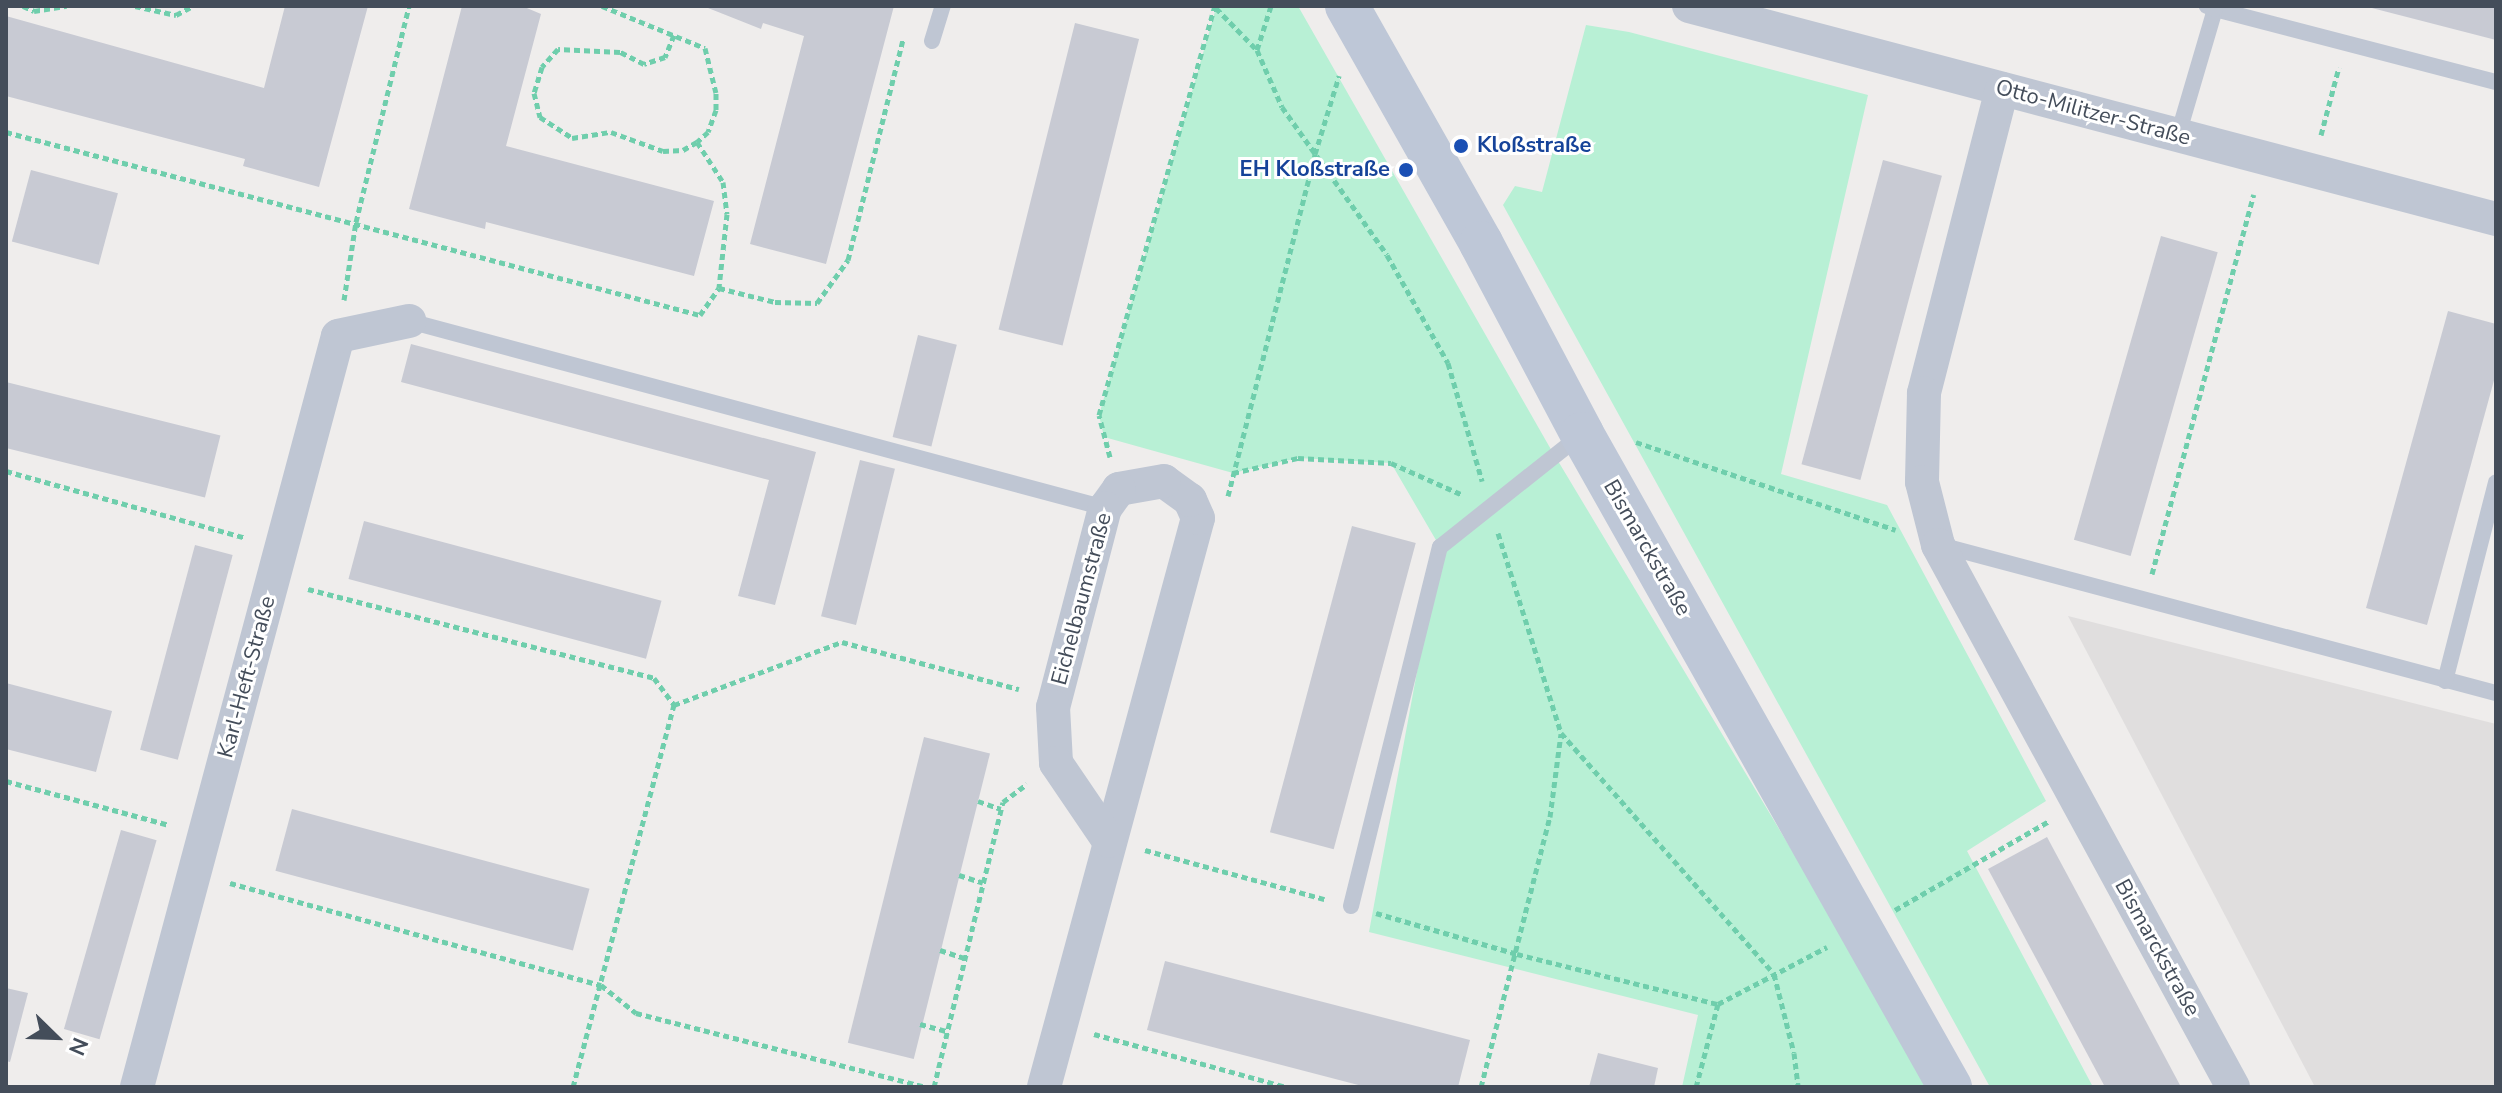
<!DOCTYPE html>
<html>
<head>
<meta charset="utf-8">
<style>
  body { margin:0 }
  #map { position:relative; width:2502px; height:1093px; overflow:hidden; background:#efedec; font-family:"Nunito Sans",sans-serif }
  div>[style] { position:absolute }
  .education>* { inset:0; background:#e0dede }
  .green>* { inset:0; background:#b8f0d5 }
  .building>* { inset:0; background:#c8cad3; transform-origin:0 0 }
  .path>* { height:5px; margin-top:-2.5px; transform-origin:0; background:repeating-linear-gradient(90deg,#6fceac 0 6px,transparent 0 10px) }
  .lane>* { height:16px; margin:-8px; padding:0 8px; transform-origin:8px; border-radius:8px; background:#bfc6d3 }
  .street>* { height:34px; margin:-17px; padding:0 17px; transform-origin:17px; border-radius:17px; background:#bfc6d3 }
  .secondary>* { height:44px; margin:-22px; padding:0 22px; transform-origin:22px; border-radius:22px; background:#bec7d7 }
  .dots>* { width:22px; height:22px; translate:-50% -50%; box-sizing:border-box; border:4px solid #fff; border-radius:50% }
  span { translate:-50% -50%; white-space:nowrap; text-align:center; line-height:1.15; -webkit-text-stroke:6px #fff; paint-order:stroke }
  .street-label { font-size:22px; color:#444d5a }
  .transit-label { font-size:22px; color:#164399; font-weight:700 }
  .left { translate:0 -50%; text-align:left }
  .right { translate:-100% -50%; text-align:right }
  .frame { position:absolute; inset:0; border:8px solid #444d5a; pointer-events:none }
  .north { position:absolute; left:16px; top:997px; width:80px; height:80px; -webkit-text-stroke:6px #fff; paint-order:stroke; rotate:113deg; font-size:22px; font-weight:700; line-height:32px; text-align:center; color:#444d5a }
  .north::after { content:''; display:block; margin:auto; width:28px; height:36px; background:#444d5a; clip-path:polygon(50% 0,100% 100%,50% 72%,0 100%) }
</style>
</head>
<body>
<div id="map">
  <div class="education">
    <i style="clip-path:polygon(2068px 616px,2496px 724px,2496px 1087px,2315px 1087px)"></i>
  </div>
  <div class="green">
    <i style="clip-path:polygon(1227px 6px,1298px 6px,1549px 446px,1847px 942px,1926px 1087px,1682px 1087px,1698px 1015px,1369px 932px,1440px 547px,1391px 463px,1298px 458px,1233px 473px,1104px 437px,1099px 415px,1216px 8px)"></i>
    <i style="clip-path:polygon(1586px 25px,1629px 32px,1868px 95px,1781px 474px,1887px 505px,2046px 801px,1967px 851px,2093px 1087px,1990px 1087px,1503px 205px,1515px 186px,1542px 192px)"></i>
  </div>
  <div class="building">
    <i style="clip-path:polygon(285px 6px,368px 6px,319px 187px,243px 166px,245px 159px,6px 96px,6px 16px,264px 88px)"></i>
    <i style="clip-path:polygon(462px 6px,522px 6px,541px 14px,506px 146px,714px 201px,694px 276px,486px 222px,485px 229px,409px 209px)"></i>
    <i style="clip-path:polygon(703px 6px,894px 6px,826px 264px,750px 244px,804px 36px,763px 23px,761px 29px)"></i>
    <i style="clip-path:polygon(2368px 6px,2496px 6px,2496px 40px,2368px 7px)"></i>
    <i style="left:1075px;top:23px;width:66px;height:316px;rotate:14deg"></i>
    <i style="left:1883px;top:160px;width:61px;height:315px;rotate:15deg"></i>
    <i style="left:31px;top:170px;width:90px;height:74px;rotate:15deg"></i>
    <i style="left:2161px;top:236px;width:59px;height:316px;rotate:16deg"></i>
    <i style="clip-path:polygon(2448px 311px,2496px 324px,2496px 373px,2427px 625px,2366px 608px)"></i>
    <i style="left:918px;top:335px;width:40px;height:105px;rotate:14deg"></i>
    <i style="clip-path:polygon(411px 344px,816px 452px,775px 605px,738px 596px,769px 480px,401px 382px)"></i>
    <i style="left:6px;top:382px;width:221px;height:64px;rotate:14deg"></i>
    <i style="left:860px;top:460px;width:36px;height:161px;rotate:14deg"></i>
    <i style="left:364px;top:521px;width:308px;height:60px;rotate:15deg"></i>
    <i style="left:1352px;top:526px;width:66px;height:317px;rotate:15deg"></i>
    <i style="left:195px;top:545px;width:39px;height:212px;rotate:15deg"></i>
    <i style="clip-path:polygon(6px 683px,112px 711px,96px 772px,6px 749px)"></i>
    <i style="left:924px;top:737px;width:68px;height:315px;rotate:14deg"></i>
    <i style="left:292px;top:809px;width:308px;height:64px;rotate:15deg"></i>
    <i style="left:121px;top:830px;width:37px;height:207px;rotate:16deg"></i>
    <i style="clip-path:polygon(2047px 837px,2134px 999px,2181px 1087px,2105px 1087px,1988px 869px)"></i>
    <i style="clip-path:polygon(1165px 961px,1470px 1040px,1458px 1087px,1366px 1087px,1147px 1030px)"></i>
    <i style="clip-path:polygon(6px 988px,28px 993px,10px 1062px,6px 1061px)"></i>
    <i style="clip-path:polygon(1598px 1053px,1658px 1068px,1654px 1087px,1589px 1087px)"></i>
  </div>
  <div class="path">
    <i style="left:23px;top:6px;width:12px;rotate:24deg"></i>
    <i style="left:34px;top:11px;width:33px;rotate:-9deg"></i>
    <i style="left:135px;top:6px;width:42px;rotate:12.4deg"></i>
    <i style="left:176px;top:15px;width:19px;rotate:-28deg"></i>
    <i style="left:602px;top:6px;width:111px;rotate:22.2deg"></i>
    <i style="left:705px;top:48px;width:46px;rotate:76.3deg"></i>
    <i style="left:716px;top:93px;width:17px;rotate:90deg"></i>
    <i style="left:716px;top:110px;width:23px;rotate:110deg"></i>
    <i style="left:708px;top:132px;width:15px;rotate:138deg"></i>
    <i style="left:697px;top:142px;width:48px;rotate:57deg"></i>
    <i style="left:723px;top:182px;width:32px;rotate:83deg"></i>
    <i style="left:727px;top:214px;width:74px;rotate:96.2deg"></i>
    <i style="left:1271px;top:6px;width:46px;rotate:107.7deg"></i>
    <i style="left:1257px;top:50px;width:62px;rotate:66.3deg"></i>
    <i style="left:1282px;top:107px;width:181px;rotate:54.6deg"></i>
    <i style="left:1387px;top:255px;width:124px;rotate:60.5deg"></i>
    <i style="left:1448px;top:363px;width:123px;rotate:73.9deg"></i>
    <i style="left:1216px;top:8px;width:59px;rotate:45.7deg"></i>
    <i style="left:674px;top:35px;width:24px;rotate:112deg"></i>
    <i style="left:665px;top:57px;width:22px;rotate:162deg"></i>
    <i style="left:644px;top:64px;width:27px;rotate:-153deg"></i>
    <i style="left:620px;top:52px;width:62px;rotate:-177.2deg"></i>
    <i style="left:558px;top:49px;width:24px;rotate:132deg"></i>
    <i style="left:542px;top:67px;width:27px;rotate:107deg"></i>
    <i style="left:534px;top:93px;width:25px;rotate:76deg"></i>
    <i style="left:540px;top:117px;width:38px;rotate:33deg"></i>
    <i style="left:572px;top:138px;width:39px;rotate:-9deg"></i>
    <i style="left:611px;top:132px;width:55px;rotate:20.1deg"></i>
    <i style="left:663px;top:151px;width:20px;rotate:-3deg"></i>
    <i style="left:683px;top:150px;width:16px;rotate:-30deg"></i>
    <i style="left:6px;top:132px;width:718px;rotate:14.77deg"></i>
    <i style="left:700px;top:315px;width:33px;rotate:-55deg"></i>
    <i style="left:719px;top:288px;width:58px;rotate:14deg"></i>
    <i style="left:775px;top:302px;width:42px;rotate:1.4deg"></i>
    <i style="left:817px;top:303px;width:53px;rotate:-54.2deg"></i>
    <i style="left:848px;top:260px;width:228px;rotate:-76deg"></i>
    <i style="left:2321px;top:135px;width:70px;rotate:-75.2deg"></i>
    <i style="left:344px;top:300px;width:79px;rotate:-81.3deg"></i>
    <i style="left:356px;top:222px;width:222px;rotate:-76.2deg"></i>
    <i style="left:1636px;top:442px;width:274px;rotate:18.7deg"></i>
    <i style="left:1110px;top:457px;width:43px;rotate:-104.7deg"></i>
    <i style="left:1099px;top:415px;width:425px;rotate:-74.2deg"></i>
    <i style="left:6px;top:471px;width:249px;rotate:15.6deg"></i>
    <i style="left:1233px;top:473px;width:67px;rotate:-13deg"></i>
    <i style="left:1298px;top:458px;width:93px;rotate:3.1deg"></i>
    <i style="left:1391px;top:463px;width:79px;rotate:24deg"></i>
    <i style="left:1228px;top:496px;width:353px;rotate:-75.7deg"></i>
    <i style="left:1315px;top:154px;width:82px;rotate:-72.9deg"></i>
    <i style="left:1498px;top:533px;width:210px;rotate:72.5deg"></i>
    <i style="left:1561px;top:733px;width:322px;rotate:48.5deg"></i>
    <i style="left:1774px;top:974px;width:81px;rotate:75.8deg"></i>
    <i style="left:1794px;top:1053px;width:34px;rotate:83deg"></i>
    <i style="left:2152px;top:574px;width:393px;rotate:-75deg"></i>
    <i style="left:308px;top:589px;width:357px;rotate:14.4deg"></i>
    <i style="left:654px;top:678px;width:34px;rotate:53deg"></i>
    <i style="left:674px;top:705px;width:179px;rotate:-20.6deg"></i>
    <i style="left:842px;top:642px;width:183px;rotate:14.9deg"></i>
    <i style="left:6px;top:781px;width:169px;rotate:15.1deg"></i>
    <i style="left:978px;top:801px;width:24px;rotate:19deg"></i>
    <i style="left:1145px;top:850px;width:186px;rotate:15.3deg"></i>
    <i style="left:959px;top:875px;width:25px;rotate:18deg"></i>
    <i style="left:230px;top:883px;width:385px;rotate:15.4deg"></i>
    <i style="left:601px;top:985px;width:45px;rotate:38.7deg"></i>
    <i style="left:636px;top:1013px;width:300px;rotate:14.3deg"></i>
    <i style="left:1895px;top:910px;width:178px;rotate:-30deg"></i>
    <i style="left:1376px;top:913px;width:147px;rotate:16.2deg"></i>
    <i style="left:1517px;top:954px;width:207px;rotate:14deg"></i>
    <i style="left:1718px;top:1004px;width:86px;rotate:104.8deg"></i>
    <i style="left:940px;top:950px;width:26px;rotate:18deg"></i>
    <i style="left:1718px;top:1004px;width:123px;rotate:-27.6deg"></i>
    <i style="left:920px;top:1024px;width:28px;rotate:15deg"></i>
    <i style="left:1094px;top:1034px;width:199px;rotate:15.4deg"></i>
    <i style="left:6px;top:1086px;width:2px;rotate:27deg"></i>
    <i style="left:573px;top:1087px;width:395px;rotate:-75.2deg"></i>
    <i style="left:934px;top:1087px;width:293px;rotate:-76.4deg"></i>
    <i style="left:1003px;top:802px;width:30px;rotate:-37deg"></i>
    <i style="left:1481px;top:1087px;width:279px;rotate:-75.7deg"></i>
    <i style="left:1550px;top:817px;width:84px;rotate:-82.5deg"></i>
  </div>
  <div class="lane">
    <i style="left:2215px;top:6px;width:3px;rotate:90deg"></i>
    <i style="left:2215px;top:9px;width:290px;rotate:14.6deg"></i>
    <i style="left:932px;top:41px;width:37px;rotate:-73deg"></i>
    <i style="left:2178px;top:135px;width:131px;rotate:-73.6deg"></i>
    <i style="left:2215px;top:9px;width:9px;rotate:-159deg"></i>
    <i style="left:409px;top:321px;width:721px;rotate:15.04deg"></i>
    <i style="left:1940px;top:545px;width:575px;rotate:14.91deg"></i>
    <i style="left:2445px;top:681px;width:205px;rotate:-75.6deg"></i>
    <i style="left:1351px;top:906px;width:370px;rotate:-76.1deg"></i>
    <i style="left:1440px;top:547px;width:180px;rotate:-38.5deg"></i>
  </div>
  <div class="street">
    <i style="left:1689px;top:6px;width:835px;rotate:14.79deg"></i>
    <i style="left:2002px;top:89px;width:314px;rotate:104.4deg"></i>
    <i style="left:1924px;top:393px;width:89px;rotate:91.3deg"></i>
    <i style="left:1922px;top:482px;width:65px;rotate:75.7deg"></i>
    <i style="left:1938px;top:545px;width:617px;rotate:61.44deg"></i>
    <i style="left:137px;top:1087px;width:777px;rotate:-75.02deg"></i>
    <i style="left:338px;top:336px;width:73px;rotate:-11.9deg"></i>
    <i style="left:1044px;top:1087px;width:589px;rotate:-74.86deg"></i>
    <i style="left:1198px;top:518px;width:20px;rotate:-114deg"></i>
    <i style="left:1190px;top:500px;width:32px;rotate:-144deg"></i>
    <i style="left:1164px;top:481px;width:46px;rotate:169.9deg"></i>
    <i style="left:1119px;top:489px;width:24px;rotate:126deg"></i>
    <i style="left:1105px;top:508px;width:206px;rotate:104.6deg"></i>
    <i style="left:1053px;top:707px;width:56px;rotate:86.9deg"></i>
    <i style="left:1056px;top:763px;width:94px;rotate:55.8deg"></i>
  </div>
  <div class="secondary">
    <i style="left:1347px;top:6px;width:272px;rotate:60.5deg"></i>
    <i style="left:1481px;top:243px;width:216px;rotate:62.1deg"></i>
    <i style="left:1582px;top:434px;width:750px;rotate:60.6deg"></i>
  </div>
  <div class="dots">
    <i style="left:1461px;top:146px;background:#1a4fb4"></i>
    <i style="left:1406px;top:170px;background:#1a4fb4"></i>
  </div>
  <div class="street-label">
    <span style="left:2093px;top:113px;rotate:15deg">Otto-Militzer-Straße</span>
    <span style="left:1647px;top:548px;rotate:60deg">Bismarckstraße</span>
    <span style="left:1082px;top:599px;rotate:-75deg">Eichelbaumstraße</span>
    <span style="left:247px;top:677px;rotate:-75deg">Karl-Heft-Straße</span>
    <span style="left:2157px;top:948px;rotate:61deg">Bismarckstraße</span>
  </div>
  <div class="transit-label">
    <span class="left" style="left:1477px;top:146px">Kloßstraße</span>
    <span class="right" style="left:1390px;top:170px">EH Kloßstraße</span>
  </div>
  <div class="frame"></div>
  <div class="north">N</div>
</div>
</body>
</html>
